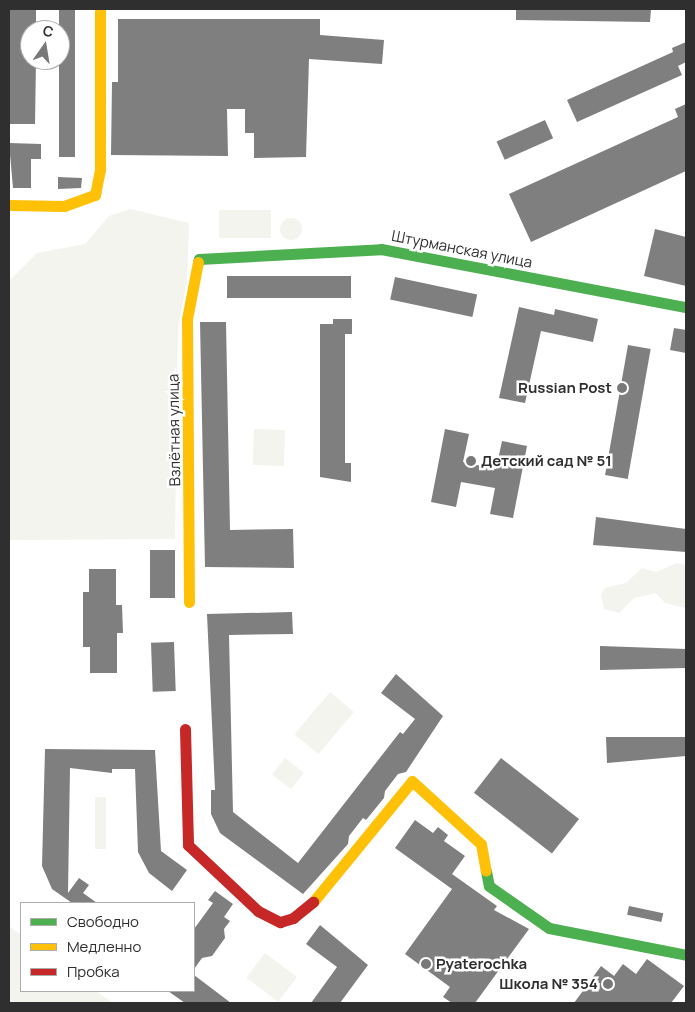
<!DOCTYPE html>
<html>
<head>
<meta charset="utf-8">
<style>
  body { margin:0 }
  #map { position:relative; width:695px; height:1012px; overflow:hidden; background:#fff; font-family:Manrope,sans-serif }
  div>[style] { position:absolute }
  .green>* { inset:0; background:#f2f4ed; transform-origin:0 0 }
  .round { border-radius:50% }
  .building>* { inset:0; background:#7f7f7f; transform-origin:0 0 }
  .fast>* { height:11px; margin:-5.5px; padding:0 5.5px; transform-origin:5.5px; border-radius:5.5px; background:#4caf50 }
  .slow>* { height:11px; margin:-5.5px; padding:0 5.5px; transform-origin:5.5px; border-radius:5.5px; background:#ffc107 }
  .jam>* { height:11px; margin:-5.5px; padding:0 5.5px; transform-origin:5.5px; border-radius:5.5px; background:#c62828 }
  .dots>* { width:14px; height:14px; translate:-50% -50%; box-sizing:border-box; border:2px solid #fff; border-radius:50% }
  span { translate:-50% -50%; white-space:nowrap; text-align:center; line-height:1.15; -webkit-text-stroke:5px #fff; paint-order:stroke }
  .street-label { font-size:15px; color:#2f2f2f }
  .poi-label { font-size:15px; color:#2f2f2f; font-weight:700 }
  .right { translate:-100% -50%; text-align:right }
  .left { translate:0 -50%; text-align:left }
  .frame { position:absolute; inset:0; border:10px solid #2f2f2f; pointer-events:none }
  .legend { position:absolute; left:20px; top:902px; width:175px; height:90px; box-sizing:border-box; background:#fff; border:1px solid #acacac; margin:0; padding:6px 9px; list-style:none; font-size:15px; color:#2f2f2f }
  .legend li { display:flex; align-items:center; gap:10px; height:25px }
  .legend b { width:25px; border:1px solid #acacac }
  .north { position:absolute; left:20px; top:20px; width:50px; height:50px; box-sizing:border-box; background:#fff; border:1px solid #acacac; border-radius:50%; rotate:13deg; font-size:14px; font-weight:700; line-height:20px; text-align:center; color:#2f2f2f }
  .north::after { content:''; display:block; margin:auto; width:18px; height:22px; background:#787878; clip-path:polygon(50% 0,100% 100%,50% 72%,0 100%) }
</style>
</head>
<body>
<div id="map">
  <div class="green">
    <i style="clip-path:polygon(130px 209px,189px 223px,187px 281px,178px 328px,175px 539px,9px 540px,9px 281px,37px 253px,85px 244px,109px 216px)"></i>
    <i style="left:271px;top:210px;width:28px;height:52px;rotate:90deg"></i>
    <i class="round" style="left:280px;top:218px;width:22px;height:22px"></i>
    <i style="left:254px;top:429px;width:31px;height:36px;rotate:2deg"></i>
    <i style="clip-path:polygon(677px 563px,686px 565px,686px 608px,665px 603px,656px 593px,634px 598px,619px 613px,604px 609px,601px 594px,605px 588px,626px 583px,642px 568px,656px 572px)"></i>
    <i style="left:330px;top:692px;width:31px;height:55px;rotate:40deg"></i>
    <i style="left:285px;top:758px;width:24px;height:21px;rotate:38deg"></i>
    <i style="left:95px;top:797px;width:11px;height:52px"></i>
    <i style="clip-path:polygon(9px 926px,21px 935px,21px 991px,96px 991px,113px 1003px,9px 1003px)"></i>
    <i style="left:265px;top:953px;width:40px;height:31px;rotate:37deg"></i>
  </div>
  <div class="building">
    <i style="clip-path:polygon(9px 9px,36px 9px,36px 30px,30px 30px,30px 60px,36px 60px,35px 124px,9px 124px)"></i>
    <i style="left:59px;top:9px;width:16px;height:148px"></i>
    <i style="clip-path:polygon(516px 9px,651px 9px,650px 22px,516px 20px)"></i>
    <i style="clip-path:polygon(118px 19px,320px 19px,320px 35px,384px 40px,382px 64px,309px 59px,306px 157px,254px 158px,254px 133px,245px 133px,245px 109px,227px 109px,228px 156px,111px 155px,112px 82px,118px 82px)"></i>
    <i style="clip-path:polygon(686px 42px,686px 62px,678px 66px,682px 75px,577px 122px,567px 100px,673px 52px,672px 48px)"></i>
    <i style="clip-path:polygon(686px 104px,686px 171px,531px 242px,509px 194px,678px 117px,675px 109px)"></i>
    <i style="left:545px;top:120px;width:20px;height:53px;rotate:66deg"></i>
    <i style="clip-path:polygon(9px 143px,41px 144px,41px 159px,31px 159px,31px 188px,13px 188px)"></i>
    <i style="clip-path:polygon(58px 177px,82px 178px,81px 188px,58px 189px)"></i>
    <i style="clip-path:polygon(655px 229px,686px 237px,686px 286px,644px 276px)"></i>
    <i style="left:351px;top:276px;width:22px;height:124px;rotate:90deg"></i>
    <i style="left:395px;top:277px;width:84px;height:23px;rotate:12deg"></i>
    <i style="clip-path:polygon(519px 307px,554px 315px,555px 309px,598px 319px,593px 342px,541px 331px,525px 403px,499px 398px)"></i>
    <i style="clip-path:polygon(333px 319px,352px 319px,352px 334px,345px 334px,345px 463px,351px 463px,351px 482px,320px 477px,320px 324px,333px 324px)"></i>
    <i style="clip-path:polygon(200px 322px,226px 322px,230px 530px,293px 529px,294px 568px,205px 567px)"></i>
    <i style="clip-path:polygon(674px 328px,686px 330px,686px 353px,670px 350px)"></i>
    <i style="left:628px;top:345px;width:23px;height:132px;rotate:10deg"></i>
    <i style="clip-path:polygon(445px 429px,469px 434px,463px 462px,496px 469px,502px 441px,527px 446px,513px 518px,490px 514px,495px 488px,461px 482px,456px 507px,431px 502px)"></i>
    <i style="clip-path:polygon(596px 517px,686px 529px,686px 552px,593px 545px)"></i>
    <i style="left:150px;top:550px;width:25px;height:48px"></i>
    <i style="clip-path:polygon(89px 569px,116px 569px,116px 605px,122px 605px,123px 633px,117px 633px,117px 673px,90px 673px,90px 647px,83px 647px,83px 592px,89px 592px)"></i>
    <i style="clip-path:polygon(292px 612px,293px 634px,229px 635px,233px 812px,298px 863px,400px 732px,403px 734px,415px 719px,381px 693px,396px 674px,443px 716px,406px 772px,398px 774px,385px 791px,384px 798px,366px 820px,363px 818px,349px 836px,348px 844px,303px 894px,220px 833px,211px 814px,211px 790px,215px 790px,207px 614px)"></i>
    <i style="left:174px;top:642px;width:49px;height:23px;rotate:88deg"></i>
    <i style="clip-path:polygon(600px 646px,686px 649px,686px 668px,600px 670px)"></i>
    <i style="clip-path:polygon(606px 737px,686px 737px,686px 756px,607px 763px)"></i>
    <i style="clip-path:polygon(45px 749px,155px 750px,161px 851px,187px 870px,172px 891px,149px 873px,138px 852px,135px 769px,112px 769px,112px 773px,70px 768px,68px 893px,79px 878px,89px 885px,83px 893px,97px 903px,72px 903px,52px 889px,42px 866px)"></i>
    <i style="left:501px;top:758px;width:99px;height:44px;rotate:38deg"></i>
    <i style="clip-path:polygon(415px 820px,433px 833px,438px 827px,448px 835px,444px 841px,465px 856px,452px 874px,497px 906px,494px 910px,529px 929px,475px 1003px,452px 1003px,443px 997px,450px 987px,405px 954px,452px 889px,395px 848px)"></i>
    <i style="clip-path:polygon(215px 891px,233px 904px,224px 917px,230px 921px,224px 929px,225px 938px,212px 956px,202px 958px,194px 969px,194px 929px,213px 903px,208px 900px)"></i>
    <i style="left:629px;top:906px;width:35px;height:9px;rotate:12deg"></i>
    <i style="clip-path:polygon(320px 925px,368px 965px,340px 1003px,311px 1003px,337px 967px,306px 944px)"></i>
    <i style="clip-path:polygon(647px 959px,684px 986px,671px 1003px,574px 1003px,601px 966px,614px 976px,623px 964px,636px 974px)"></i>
    <i style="clip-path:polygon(194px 975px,231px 1003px,185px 1003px,168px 991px,194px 991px)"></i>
  </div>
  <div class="fast">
    <i style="left:198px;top:262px;width:3px;rotate:-72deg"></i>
    <i style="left:199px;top:259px;width:182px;rotate:-3.1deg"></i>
    <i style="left:381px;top:249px;width:310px;rotate:10.8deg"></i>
    <i style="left:486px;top:871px;width:15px;rotate:79deg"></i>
    <i style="left:489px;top:886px;width:73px;rotate:35deg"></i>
    <i style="left:549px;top:928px;width:140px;rotate:11.1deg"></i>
  </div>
  <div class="slow">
    <i style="left:9px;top:205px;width:55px;rotate:1deg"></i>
    <i style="left:64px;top:206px;width:33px;rotate:-20deg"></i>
    <i style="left:95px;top:195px;width:25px;rotate:-79deg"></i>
    <i style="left:100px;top:170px;width:161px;rotate:-90deg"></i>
    <i style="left:189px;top:602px;width:283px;rotate:-90.4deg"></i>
    <i style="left:187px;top:319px;width:58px;rotate:-79.1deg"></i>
    <i style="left:313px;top:902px;width:156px;rotate:-50.7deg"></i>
    <i style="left:412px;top:781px;width:93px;rotate:42.4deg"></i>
    <i style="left:481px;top:844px;width:27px;rotate:80deg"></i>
  </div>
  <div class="jam">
    <i style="left:185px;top:729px;width:116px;rotate:88.5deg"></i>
    <i style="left:188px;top:845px;width:96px;rotate:43.3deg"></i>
    <i style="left:258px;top:911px;width:25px;rotate:27deg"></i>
    <i style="left:280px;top:922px;width:14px;rotate:-17deg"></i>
    <i style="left:293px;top:918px;width:26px;rotate:-39deg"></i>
  </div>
  <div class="dots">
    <i style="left:622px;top:388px;background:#787878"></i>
    <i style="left:471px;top:461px;background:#787878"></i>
    <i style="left:426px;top:964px;background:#787878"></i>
    <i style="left:608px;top:984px;background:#787878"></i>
  </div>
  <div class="street-label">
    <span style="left:462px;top:249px;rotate:11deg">Штурманская улица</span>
    <span style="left:174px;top:430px;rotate:-91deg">Взлётная улица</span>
  </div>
  <div class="poi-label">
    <span class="right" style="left:612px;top:388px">Russian Post</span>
    <span class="left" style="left:481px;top:461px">Детский сад № 51</span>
    <span class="left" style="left:436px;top:964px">Pyaterochka</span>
    <span class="right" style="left:598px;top:984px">Школа № 354</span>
  </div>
  <div class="frame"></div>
  <ul class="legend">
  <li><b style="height:6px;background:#4caf50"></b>Свободно</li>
  <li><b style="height:6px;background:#ffc107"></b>Медленно</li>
  <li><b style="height:6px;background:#c62828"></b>Пробка</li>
  </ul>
  <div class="north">С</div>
</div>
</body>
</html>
